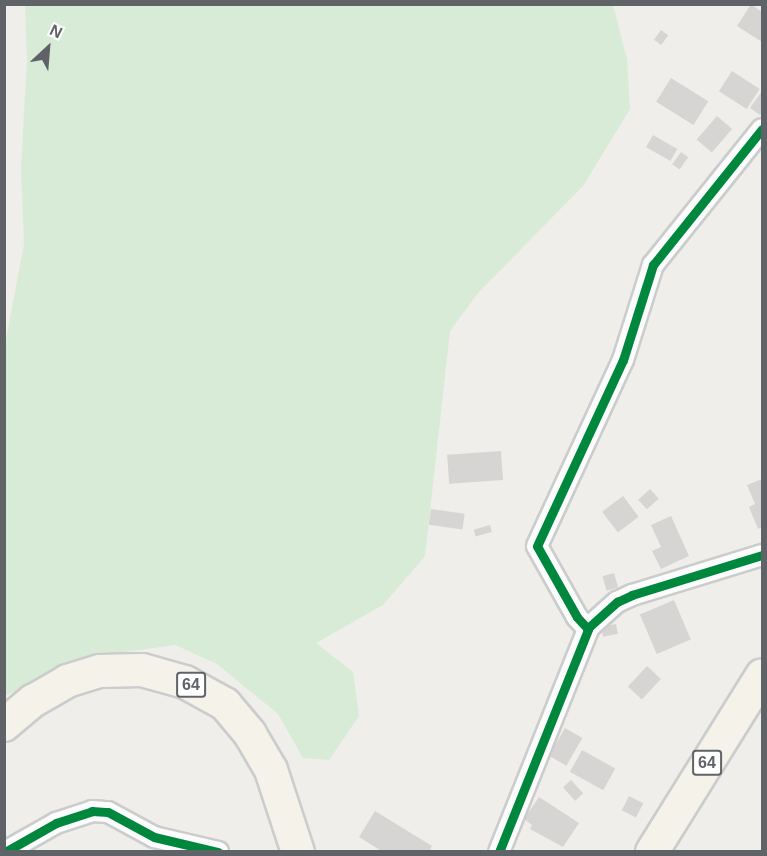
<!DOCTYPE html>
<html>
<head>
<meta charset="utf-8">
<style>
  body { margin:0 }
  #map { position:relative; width:767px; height:856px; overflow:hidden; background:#efeeea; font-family:Helvetica,sans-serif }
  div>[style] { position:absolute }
  .green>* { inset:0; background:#d8ebd6 }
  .building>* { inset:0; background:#d6d5d3; transform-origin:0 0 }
  .roads { filter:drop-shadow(2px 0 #cbcccc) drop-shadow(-2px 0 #cbcccc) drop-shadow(0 2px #cbcccc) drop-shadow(0 -2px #cbcccc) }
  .street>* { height:20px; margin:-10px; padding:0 10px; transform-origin:10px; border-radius:10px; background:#fdfcfc }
  .primary>* { height:32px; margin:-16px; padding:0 16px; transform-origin:16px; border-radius:16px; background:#f4f2e9 }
  .cycleway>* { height:9px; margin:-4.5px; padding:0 4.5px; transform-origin:4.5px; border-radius:4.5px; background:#00873e }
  span { translate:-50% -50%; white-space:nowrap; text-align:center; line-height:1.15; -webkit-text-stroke:4.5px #fff; paint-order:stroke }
  .shield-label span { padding:2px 4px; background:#fff; border:2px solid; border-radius:4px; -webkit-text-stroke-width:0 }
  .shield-label { font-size:16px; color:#5f6368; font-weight:700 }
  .frame { position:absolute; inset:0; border:6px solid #5f6368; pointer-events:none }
  .north { position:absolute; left:18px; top:18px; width:60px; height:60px; -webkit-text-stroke:4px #fff; paint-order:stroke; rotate:26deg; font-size:16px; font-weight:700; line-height:24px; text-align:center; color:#5f6368 }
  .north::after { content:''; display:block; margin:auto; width:21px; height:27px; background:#5f6368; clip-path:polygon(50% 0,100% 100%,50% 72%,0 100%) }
</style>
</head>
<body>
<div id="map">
  <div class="green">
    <i style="clip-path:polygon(25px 5px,613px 5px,627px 59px,630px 109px,583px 186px,478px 293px,450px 331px,425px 556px,383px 605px,316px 643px,353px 672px,359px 716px,329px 760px,303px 758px,278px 714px,217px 664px,175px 645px,82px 658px,5px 696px,4px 350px,24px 244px,21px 168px,27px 59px)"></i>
  </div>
  <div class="building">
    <i style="clip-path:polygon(751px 4px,762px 12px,762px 42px,737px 26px)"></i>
    <i style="left:661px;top:30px;width:9px;height:12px;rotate:36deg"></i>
    <i style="left:732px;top:71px;width:33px;height:24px;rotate:33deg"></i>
    <i style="left:671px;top:78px;width:44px;height:28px;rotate:32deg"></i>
    <i style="clip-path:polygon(762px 91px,762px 112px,760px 115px,750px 108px)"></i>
    <i style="left:717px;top:116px;width:20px;height:31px;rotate:41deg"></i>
    <i style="left:653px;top:135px;width:28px;height:14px;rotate:30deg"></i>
    <i style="left:681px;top:152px;width:9px;height:15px;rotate:36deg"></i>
    <i style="left:501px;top:451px;width:29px;height:54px;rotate:86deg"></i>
    <i style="clip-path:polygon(762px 479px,762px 527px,758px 529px,749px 507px,755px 504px,747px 485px)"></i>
    <i style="left:650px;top:489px;width:13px;height:16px;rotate:48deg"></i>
    <i style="left:623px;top:496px;width:26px;height:26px;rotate:53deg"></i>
    <i style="left:431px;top:509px;width:34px;height:16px;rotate:8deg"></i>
    <i style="clip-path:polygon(671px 516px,689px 556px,661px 569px,652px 551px,661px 547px,651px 525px)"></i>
    <i style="left:490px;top:525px;width:7px;height:17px;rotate:74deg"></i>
    <i style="left:614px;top:573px;width:15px;height:12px;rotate:74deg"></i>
    <i style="left:674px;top:600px;width:43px;height:37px;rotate:67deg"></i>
    <i style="left:616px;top:624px;width:10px;height:15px;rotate:79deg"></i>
    <i style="left:647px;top:666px;width:19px;height:28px;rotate:43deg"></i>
    <i style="left:565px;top:728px;width:20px;height:32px;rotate:30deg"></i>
    <i style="left:582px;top:750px;width:38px;height:25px;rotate:29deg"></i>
    <i style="left:571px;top:780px;width:18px;height:11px;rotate:47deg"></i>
    <i style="left:629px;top:796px;width:16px;height:16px;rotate:27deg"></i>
    <i style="clip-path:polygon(539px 797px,579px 823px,563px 847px,530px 829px,532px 825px,524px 819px)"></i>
    <i style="clip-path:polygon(375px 811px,432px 846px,429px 852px,383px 852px,359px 837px)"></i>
  </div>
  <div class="roads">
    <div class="street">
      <i style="left:588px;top:629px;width:16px;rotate:-133deg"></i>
      <i style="left:577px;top:617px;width:81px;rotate:-119.4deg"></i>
      <i style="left:537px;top:546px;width:205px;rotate:-65.2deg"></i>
      <i style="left:623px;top:360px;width:100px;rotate:-72.5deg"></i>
      <i style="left:653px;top:265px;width:174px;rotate:-51.3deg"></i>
      <i style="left:5px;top:852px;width:59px;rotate:-29.6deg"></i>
      <i style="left:56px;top:823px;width:38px;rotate:-18deg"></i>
      <i style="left:92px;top:811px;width:16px;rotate:4deg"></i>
      <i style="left:108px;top:812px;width:52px;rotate:28.5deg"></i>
      <i style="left:154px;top:837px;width:66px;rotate:13.2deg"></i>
      <i style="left:499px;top:852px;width:242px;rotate:-68.2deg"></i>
      <i style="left:589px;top:627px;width:38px;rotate:-42deg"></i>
      <i style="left:617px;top:602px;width:17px;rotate:-25deg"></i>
      <i style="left:632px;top:595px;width:136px;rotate:-17.1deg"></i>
    </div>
    <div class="primary">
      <i style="left:4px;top:725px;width:38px;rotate:-40deg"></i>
      <i style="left:33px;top:701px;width:39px;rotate:-30deg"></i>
      <i style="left:67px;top:681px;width:34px;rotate:-17deg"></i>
      <i style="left:100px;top:671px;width:42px;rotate:-1.4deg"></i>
      <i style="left:142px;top:670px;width:45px;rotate:15.6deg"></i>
      <i style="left:185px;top:682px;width:46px;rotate:28.8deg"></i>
      <i style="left:225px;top:704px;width:39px;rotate:50deg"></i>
      <i style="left:250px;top:734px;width:42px;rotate:59.7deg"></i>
      <i style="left:271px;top:770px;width:86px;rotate:71.8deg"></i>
      <i style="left:652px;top:852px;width:208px;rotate:-58.1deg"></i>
    </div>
  </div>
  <div class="cycleway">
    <i style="left:588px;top:629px;width:16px;rotate:-133deg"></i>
    <i style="left:577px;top:617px;width:81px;rotate:-119.4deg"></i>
    <i style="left:537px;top:546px;width:205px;rotate:-65.2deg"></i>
    <i style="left:623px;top:360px;width:100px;rotate:-72.5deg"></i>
    <i style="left:653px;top:265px;width:174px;rotate:-51.3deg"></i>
    <i style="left:5px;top:852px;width:59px;rotate:-29.6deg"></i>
    <i style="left:56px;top:823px;width:38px;rotate:-18deg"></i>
    <i style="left:92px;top:811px;width:16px;rotate:4deg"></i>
    <i style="left:108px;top:812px;width:52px;rotate:28.5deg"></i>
    <i style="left:154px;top:837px;width:66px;rotate:13.2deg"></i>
    <i style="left:499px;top:852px;width:242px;rotate:-68.2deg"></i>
    <i style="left:589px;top:627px;width:38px;rotate:-42deg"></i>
    <i style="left:617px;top:602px;width:17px;rotate:-25deg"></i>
    <i style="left:632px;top:595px;width:136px;rotate:-17.1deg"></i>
  </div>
  <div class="shield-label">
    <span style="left:191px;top:685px">64</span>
    <span style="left:707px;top:763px">64</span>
  </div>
  <div class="frame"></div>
  <div class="north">N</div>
</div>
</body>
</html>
